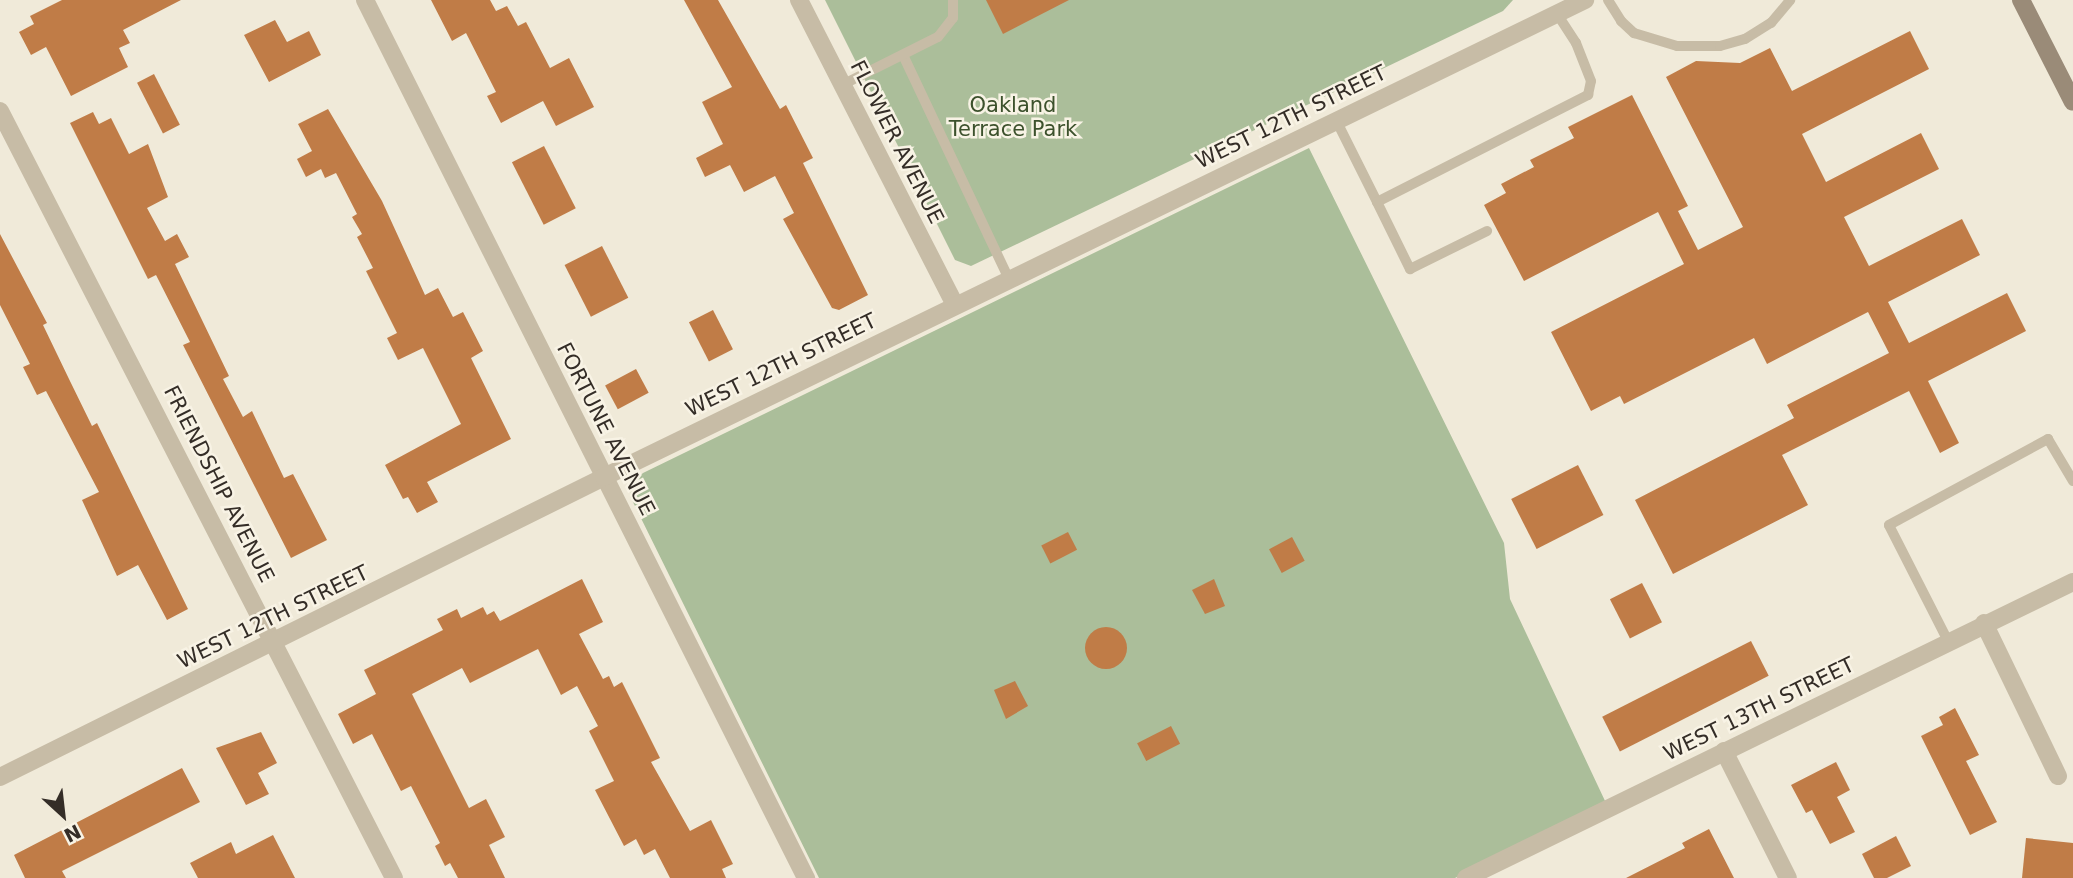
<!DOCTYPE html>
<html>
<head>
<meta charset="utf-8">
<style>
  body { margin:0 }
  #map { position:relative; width:2073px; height:878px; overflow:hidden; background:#f0ead9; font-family:"DejaVu Sans",sans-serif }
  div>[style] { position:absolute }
  .green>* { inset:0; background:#abbe9a }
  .building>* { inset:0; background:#c07c47; transform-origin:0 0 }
  .round { border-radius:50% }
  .lane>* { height:10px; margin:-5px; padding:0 5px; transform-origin:5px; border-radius:5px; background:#c7bca6 }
  .street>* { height:18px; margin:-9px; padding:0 9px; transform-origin:9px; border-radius:9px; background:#c7bca6 }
  .secondary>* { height:18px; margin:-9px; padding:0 9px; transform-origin:9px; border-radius:9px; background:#9a8b78 }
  span { translate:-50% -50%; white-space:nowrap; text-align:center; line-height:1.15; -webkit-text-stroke:5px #f8f3e5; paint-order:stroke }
  .park-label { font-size:21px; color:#3c512c }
  .street-label { font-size:21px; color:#342d27 }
  .north { position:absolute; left:28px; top:780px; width:70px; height:70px; -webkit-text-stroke:5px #f8f3e5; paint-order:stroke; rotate:153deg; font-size:19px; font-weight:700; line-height:28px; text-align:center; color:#342d27 }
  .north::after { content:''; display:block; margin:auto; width:24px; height:32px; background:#342d27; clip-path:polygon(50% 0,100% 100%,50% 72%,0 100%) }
</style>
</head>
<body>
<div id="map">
  <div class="green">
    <i style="clip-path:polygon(825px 0,1513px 0,1503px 11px,971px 266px,955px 260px)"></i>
    <i style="clip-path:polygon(1309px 148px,1504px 543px,1510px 599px,1606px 803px,1455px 878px,819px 878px,630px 496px,632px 483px,643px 473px)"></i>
  </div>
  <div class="building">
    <i style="clip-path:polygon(62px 0,181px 0,123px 30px,130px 43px,119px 48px,128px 67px,71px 96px,46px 47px,31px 55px,19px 32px,34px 24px,30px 16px)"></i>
    <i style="clip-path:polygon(431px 0,490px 0,496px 11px,507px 6px,518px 26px,526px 22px,550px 68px,569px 58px,594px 107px,556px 126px,543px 101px,501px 123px,487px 96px,496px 92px,466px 33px,452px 41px)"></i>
    <i style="clip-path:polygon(684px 0,718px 0,780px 109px,786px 105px,813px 158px,803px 163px,868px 295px,839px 310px,832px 308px,783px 219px,794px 213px,775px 176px,744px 192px,730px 165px,705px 177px,696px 158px,723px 144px,702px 102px,732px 87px)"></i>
    <i style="clip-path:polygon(986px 0,1069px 0,1003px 34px)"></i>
    <i style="clip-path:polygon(275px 20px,287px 42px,309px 31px,321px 55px,269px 82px,244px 35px)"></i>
    <i style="clip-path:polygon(1910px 31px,1929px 69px,1802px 134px,1826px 182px,1921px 133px,1939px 169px,1844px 217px,1869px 266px,1962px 219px,1980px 255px,1888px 302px,1909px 343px,2007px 293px,2026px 331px,1928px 381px,1959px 443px,1940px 453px,1909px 391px,1782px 455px,1808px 505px,1673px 574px,1635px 500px,1794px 418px,1787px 405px,1889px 353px,1868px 312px,1767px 364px,1754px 338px,1624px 404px,1620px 396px,1591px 411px,1551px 332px,1684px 264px,1658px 212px,1524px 281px,1484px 205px,1506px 193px,1501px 184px,1534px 167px,1530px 160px,1574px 138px,1568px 127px,1632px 95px,1688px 206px,1678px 211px,1698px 250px,1743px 227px,1666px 77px,1696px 61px,1740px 63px,1770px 48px,1792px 91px)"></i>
    <i style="left:154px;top:74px;width:57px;height:19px;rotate:63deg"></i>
    <i style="clip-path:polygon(328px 109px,382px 201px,425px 295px,438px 288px,453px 317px,463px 312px,483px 351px,471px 358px,511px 439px,427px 482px,438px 502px,417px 513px,408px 497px,403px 499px,385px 465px,461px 424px,423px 348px,398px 360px,387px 338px,397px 333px,366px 271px,373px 268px,357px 237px,362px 234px,352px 217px,357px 214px,336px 173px,325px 178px,321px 169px,306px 177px,297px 159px,312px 151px,298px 124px)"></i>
    <i style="clip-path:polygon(93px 112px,99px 124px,111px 118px,129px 154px,148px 144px,168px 197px,147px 208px,165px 241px,177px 234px,189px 257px,175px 264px,229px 376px,223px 379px,243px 417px,252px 411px,284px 478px,293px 474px,327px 540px,291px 558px,183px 345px,190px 342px,156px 275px,148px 279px,70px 123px)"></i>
    <i style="left:544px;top:146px;width:70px;height:36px;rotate:63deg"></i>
    <i style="clip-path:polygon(0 234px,47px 323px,43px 325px,69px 379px,92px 426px,97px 423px,188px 609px,167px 620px,138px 565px,117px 576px,82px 500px,99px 492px,46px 391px,37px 395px,23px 367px,30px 364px,0 305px)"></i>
    <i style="left:602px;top:246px;width:58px;height:42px;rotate:63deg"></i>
    <i style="left:713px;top:310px;width:44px;height:27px;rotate:63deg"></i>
    <i style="left:636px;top:369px;width:27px;height:35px;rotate:62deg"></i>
    <i style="left:1578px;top:465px;width:56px;height:75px;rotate:63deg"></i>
    <i style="left:1068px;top:532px;width:20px;height:30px;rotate:63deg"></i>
    <i style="left:1292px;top:537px;width:27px;height:26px;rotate:62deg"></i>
    <i style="clip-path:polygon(582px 579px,603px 622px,579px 634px,603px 679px,609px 676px,614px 687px,622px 682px,660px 758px,651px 762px,690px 831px,711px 820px,733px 864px,722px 869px,726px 878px,670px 878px,655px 849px,644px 855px,636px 839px,624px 846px,595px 790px,614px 781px,589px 731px,598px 726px,577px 686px,561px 695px,538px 649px,470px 683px,462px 668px,412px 694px,469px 808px,486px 799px,505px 837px,489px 845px,505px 878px,458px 878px,450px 863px,445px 866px,435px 846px,440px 843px,411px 786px,401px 791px,372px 734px,353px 744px,338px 714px,376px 694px,364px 670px,443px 630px,437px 619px,457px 609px,461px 618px,483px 607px,487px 615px,494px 611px,500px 621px)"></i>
    <i style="clip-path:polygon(1214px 579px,1225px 606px,1205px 614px,1192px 590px)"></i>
    <i style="left:1642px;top:583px;width:44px;height:36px;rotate:63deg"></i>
    <i class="round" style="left:1085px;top:627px;width:42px;height:42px"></i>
    <i style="left:1751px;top:641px;width:39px;height:167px;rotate:63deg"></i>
    <i style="clip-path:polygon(1015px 681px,1028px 706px,1006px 719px,994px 690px)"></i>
    <i style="clip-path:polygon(1955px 708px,1979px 755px,1966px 761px,1997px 822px,1970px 835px,1921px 736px,1943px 725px,1939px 717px)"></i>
    <i style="left:1171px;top:726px;width:20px;height:38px;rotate:63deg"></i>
    <i style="clip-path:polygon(261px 732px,277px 763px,258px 773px,269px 794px,246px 805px,216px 748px)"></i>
    <i style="clip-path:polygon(1836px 762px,1850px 790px,1837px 797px,1855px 832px,1830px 844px,1812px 810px,1806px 813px,1791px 785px)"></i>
    <i style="clip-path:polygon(182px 768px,200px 802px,62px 871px,66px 878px,25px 878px,14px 855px)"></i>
    <i style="clip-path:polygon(1709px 829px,1734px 878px,1626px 878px,1685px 848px,1682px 843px)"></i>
    <i style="clip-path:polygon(273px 835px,295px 878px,198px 878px,190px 863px,231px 842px,236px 854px)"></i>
    <i style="clip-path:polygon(1896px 836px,1911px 866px,1887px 878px,1874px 878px,1862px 854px)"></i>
    <i style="clip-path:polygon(2026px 838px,2073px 843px,2073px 878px,2022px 878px)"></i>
  </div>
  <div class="lane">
    <i style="left:1608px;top:0;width:25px;rotate:58deg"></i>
    <i style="left:1621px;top:21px;width:18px;rotate:43deg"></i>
    <i style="left:1634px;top:33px;width:45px;rotate:16.8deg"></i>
    <i style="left:1677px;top:46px;width:43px"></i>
    <i style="left:1720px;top:46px;width:26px;rotate:-16deg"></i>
    <i style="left:1745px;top:39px;width:31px;rotate:-32deg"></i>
    <i style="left:1771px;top:23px;width:30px;rotate:-50deg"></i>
    <i style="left:903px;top:55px;width:248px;rotate:64.7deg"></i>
    <i style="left:842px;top:85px;width:107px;rotate:-26.6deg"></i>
    <i style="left:938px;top:37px;width:24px;rotate:-52deg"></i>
    <i style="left:953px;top:18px;width:18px;rotate:-90deg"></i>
    <i style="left:1336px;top:120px;width:92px;rotate:63.4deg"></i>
    <i style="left:1377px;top:202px;width:237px;rotate:-26.9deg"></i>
    <i style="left:1588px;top:95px;width:14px;rotate:-78deg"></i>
    <i style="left:1591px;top:81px;width:41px;rotate:-111.5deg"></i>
    <i style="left:1576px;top:43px;width:35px;rotate:-123deg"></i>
    <i style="left:1377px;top:202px;width:75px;rotate:63.8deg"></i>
    <i style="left:1410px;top:269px;width:86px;rotate:-26.3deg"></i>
    <i style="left:1948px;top:641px;width:130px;rotate:-117deg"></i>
    <i style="left:1889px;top:525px;width:181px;rotate:-28.4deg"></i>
    <i style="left:2048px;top:439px;width:49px;rotate:59.2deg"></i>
  </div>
  <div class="street">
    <i style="left:365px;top:0;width:983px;rotate:63.33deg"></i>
    <i style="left:799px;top:0;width:343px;rotate:62.9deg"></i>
    <i style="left:0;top:111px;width:862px;rotate:62.81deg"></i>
    <i style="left:1984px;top:623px;width:170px;rotate:64.2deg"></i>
    <i style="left:1724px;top:751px;width:142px;rotate:63.3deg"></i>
    <i style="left:0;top:777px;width:674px;rotate:-26.41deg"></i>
    <i style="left:604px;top:477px;width:1091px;rotate:-25.93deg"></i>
    <i style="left:1466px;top:878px;width:675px;rotate:-26deg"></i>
  </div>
  <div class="secondary">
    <i style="left:2021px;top:0;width:114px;rotate:63deg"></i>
  </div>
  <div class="park-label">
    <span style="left:1013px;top:117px">Oakland<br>Terrace Park</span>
  </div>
  <div class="street-label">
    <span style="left:1291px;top:117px;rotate:-26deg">WEST 12TH STREET</span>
    <span style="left:897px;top:142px;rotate:63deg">FLOWER AVENUE</span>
    <span style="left:781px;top:365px;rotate:-26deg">WEST 12TH STREET</span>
    <span style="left:606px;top:429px;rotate:63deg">FORTUNE AVENUE</span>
    <span style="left:219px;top:484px;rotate:63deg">FRIENDSHIP AVENUE</span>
    <span style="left:273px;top:617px;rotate:-26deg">WEST 12TH STREET</span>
    <span style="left:1759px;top:709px;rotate:-26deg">WEST 13TH STREET</span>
  </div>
  <div class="north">N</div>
</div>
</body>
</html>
